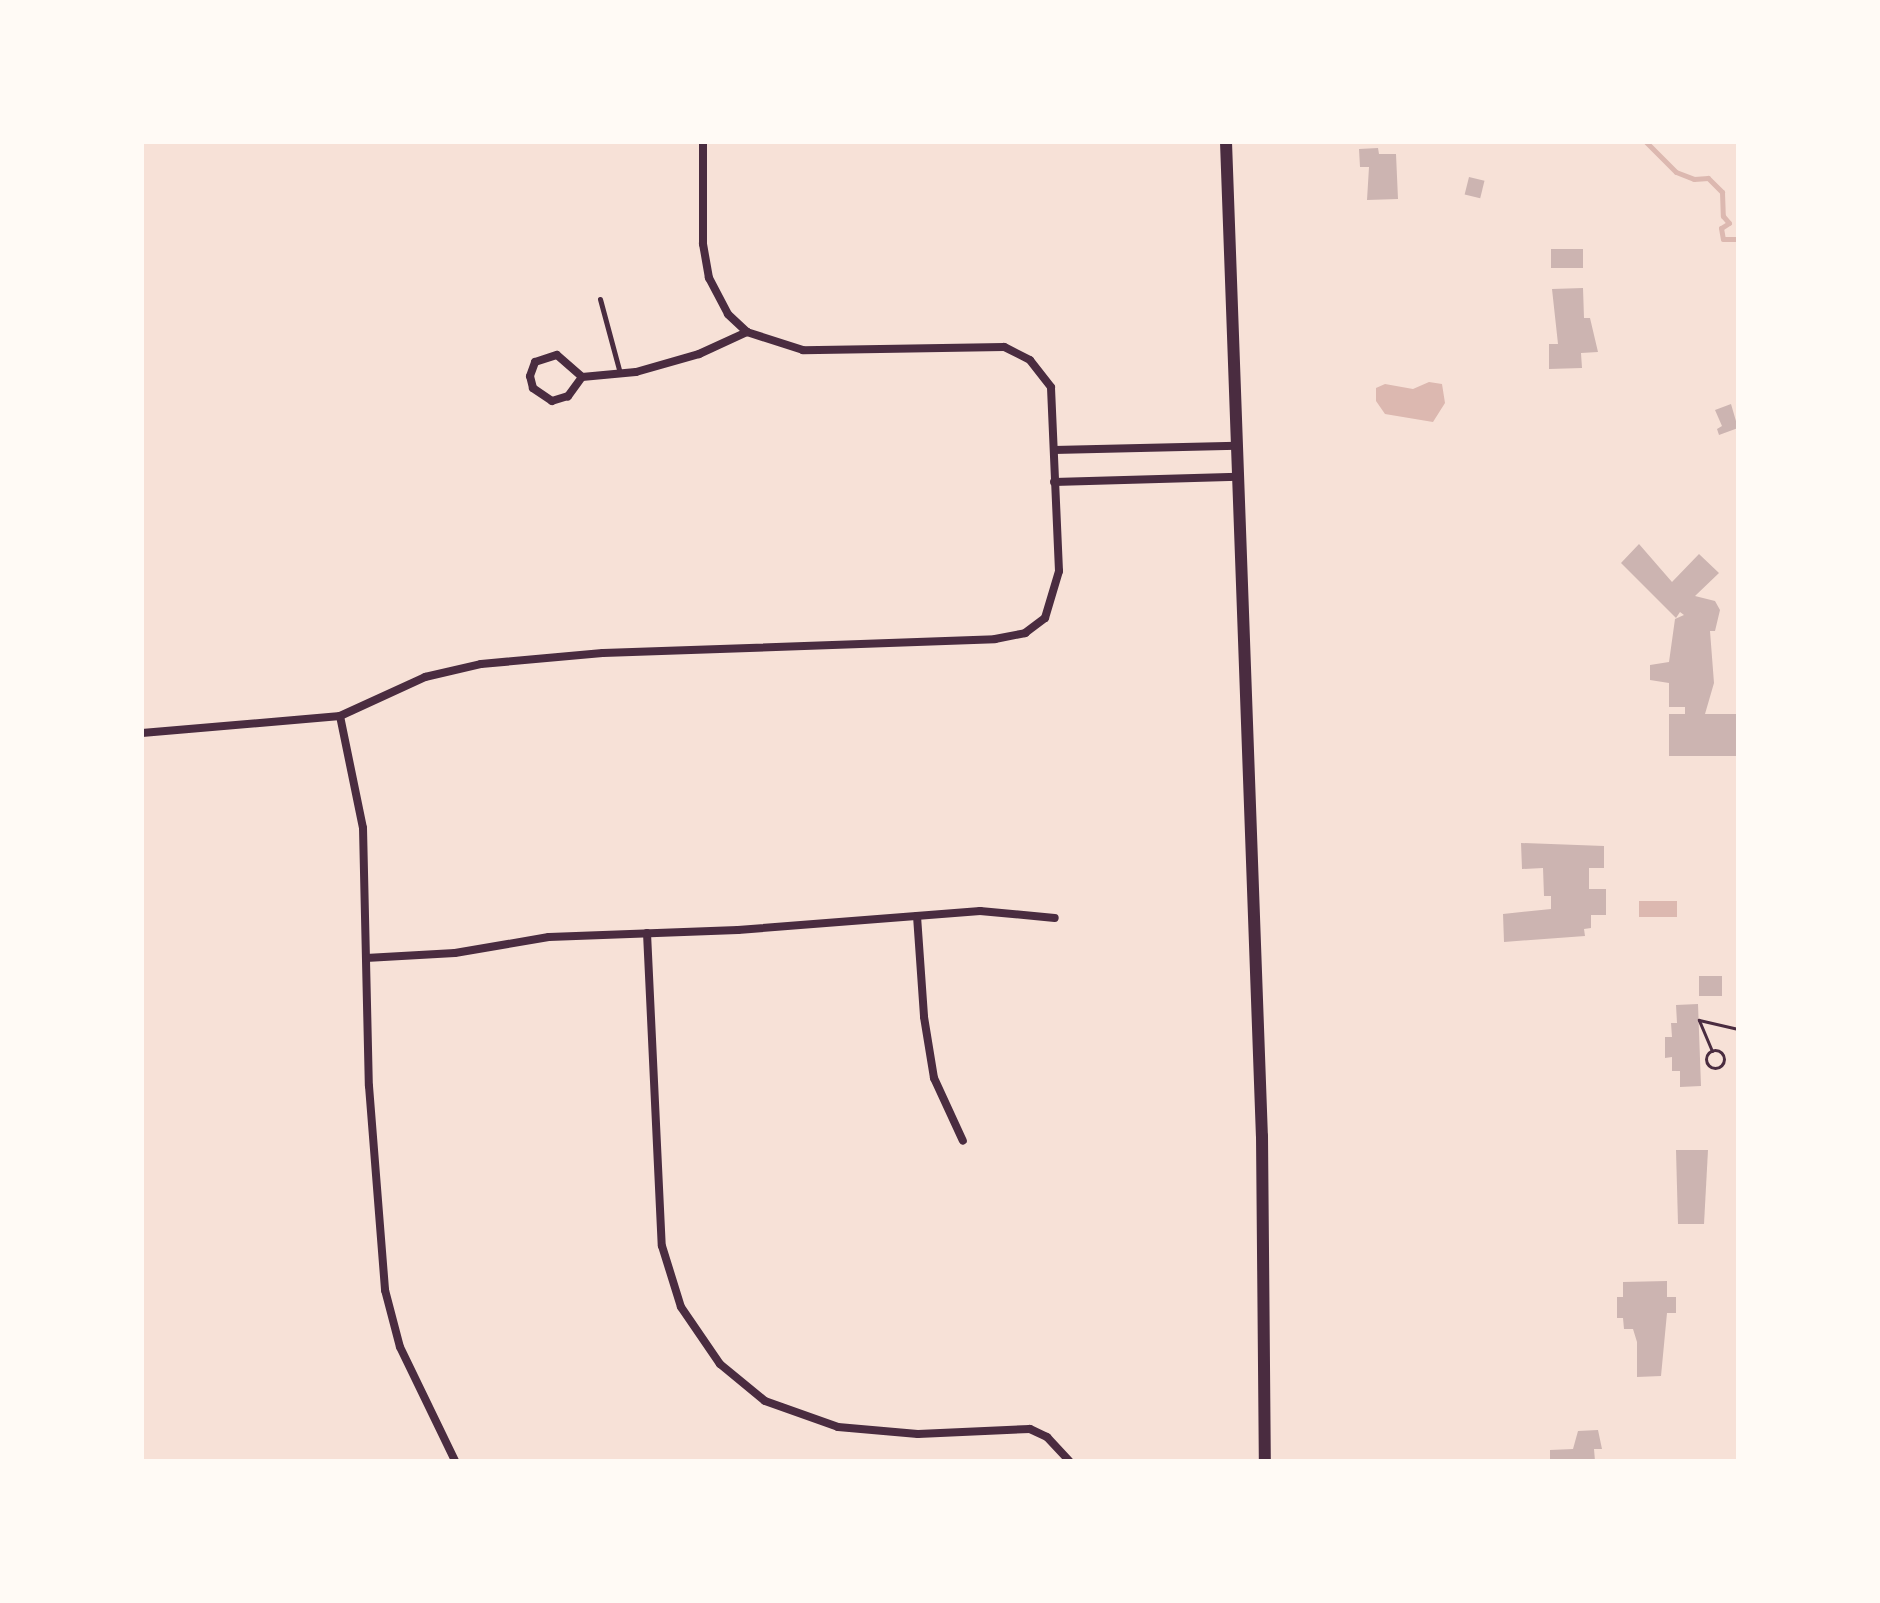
<!DOCTYPE html>
<html>
<head>
<meta charset="utf-8">
<style>
  body { margin:0 }
  #map { position:relative; width:1880px; height:1603px; overflow:hidden; background:#f7e1d7; font-family:"Open Sans",sans-serif }
  div>[style] { position:absolute }
  .water>* { inset:0; background:#dcb8b0; transform-origin:0 0 }
  .stream>* { height:5px; margin:-2.5px; padding:0 2.5px; transform-origin:2.5px; border-radius:2.5px; background:#dcb8b0 }
  .building>* { inset:0; background:#ccb4b1; transform-origin:0 0 }
  .path>* { height:3px; margin:-1.5px; padding:0 1.5px; transform-origin:1.5px; border-radius:1.5px; background:#4a2c40 }
  .path>.ring { margin:-1.5px; padding:0; box-sizing:content-box; background:none; border:3px solid #4a2c40; border-radius:50% }
  .service>* { height:5px; margin:-2.5px; padding:0 2.5px; transform-origin:2.5px; border-radius:2.5px; background:#4a2c40 }
  .minor>* { height:8px; margin:-4px; padding:0 4px; transform-origin:4px; border-radius:4px; background:#4a2c40 }
  .tertiary>* { height:12px; margin:-6px; padding:0 6px; transform-origin:6px; border-radius:6px; background:#4a2c40 }
  span { translate:-50% -50%; white-space:nowrap; text-align:center; line-height:1.15; -webkit-text-stroke:8px #fffaf5; paint-order:stroke }
  .frame { position:absolute; inset:0; border:144px solid #fffaf5; pointer-events:none }
</style>
</head>
<body>
<div id="map">
  <div class="water">
    <i style="clip-path:polygon(1429px 382px,1442px 384px,1445px 403px,1433px 422px,1385px 414px,1376px 401px,1376px 388px,1385px 384px,1413px 389px)"></i>
    <i style="left:1677px;top:901px;width:16px;height:38px;rotate:90deg"></i>
  </div>
  <div class="stream">
    <i style="left:1646px;top:142px;width:42px;rotate:45deg"></i>
    <i style="left:1676px;top:172px;width:19px;rotate:21deg"></i>
    <i style="left:1694px;top:179px;width:14px;rotate:-4deg"></i>
    <i style="left:1708px;top:178px;width:20px;rotate:45deg"></i>
    <i style="left:1722px;top:192px;width:24px;rotate:88deg"></i>
    <i style="left:1723px;top:216px;width:9px;rotate:49deg"></i>
    <i style="left:1729px;top:223px;width:9px;rotate:148deg"></i>
    <i style="left:1721px;top:228px;width:11px;rotate:80deg"></i>
    <i style="left:1723px;top:239px;width:15px"></i>
  </div>
  <div class="building">
    <i style="clip-path:polygon(1378px 148px,1379px 154px,1396px 154px,1398px 199px,1367px 200px,1369px 167px,1360px 167px,1359px 149px)"></i>
    <i style="left:1469px;top:177px;width:16px;height:18px;rotate:14deg"></i>
    <i style="left:1583px;top:249px;width:19px;height:32px;rotate:90deg"></i>
    <i style="clip-path:polygon(1583px 288px,1584px 318px,1590px 318px,1598px 352px,1581px 353px,1582px 368px,1549px 369px,1549px 344px,1558px 344px,1552px 289px)"></i>
    <i style="clip-path:polygon(1731px 404px,1738px 428px,1719px 435px,1717px 429px,1722px 426px,1715px 410px)"></i>
    <i style="clip-path:polygon(1639px 544px,1672px 582px,1699px 554px,1719px 573px,1695px 596px,1715px 601px,1720px 610px,1715px 631px,1710px 631px,1714px 683px,1705px 714px,1736px 714px,1736px 756px,1669px 756px,1669px 714px,1685px 714px,1685px 707px,1669px 707px,1669px 683px,1650px 680px,1650px 665px,1669px 662px,1675px 619px,1684px 615px,1680px 612px,1676px 618px,1621px 563px)"></i>
    <i style="clip-path:polygon(1521px 843px,1604px 846px,1604px 868px,1589px 868px,1589px 889px,1606px 889px,1606px 915px,1591px 915px,1591px 928px,1584px 929px,1585px 936px,1504px 942px,1503px 914px,1551px 909px,1551px 896px,1544px 896px,1543px 868px,1522px 869px)"></i>
    <i style="left:1722px;top:976px;width:20px;height:23px;rotate:90deg"></i>
    <i style="clip-path:polygon(1698px 1004px,1701px 1086px,1680px 1087px,1680px 1071px,1672px 1071px,1672px 1057px,1665px 1058px,1665px 1037px,1672px 1037px,1671px 1023px,1677px 1023px,1676px 1005px)"></i>
    <i style="clip-path:polygon(1676px 1150px,1708px 1150px,1704px 1224px,1678px 1224px)"></i>
    <i style="clip-path:polygon(1667px 1281px,1667px 1297px,1676px 1297px,1676px 1313px,1667px 1313px,1661px 1376px,1637px 1377px,1637px 1342px,1633px 1329px,1624px 1329px,1623px 1318px,1617px 1318px,1617px 1297px,1623px 1297px,1623px 1282px)"></i>
    <i style="clip-path:polygon(1598px 1430px,1602px 1449px,1594px 1449px,1595px 1461px,1550px 1461px,1550px 1450px,1573px 1449px,1578px 1431px)"></i>
  </div>
  <div class="path">
    <i class="ring" style="left:1706px;top:1050px;width:15px;height:15px"></i>
    <i style="left:1712px;top:1051px;width:34px;rotate:-113deg"></i>
    <i style="left:1699px;top:1020px;width:40px;rotate:13deg"></i>
  </div>
  <div class="service">
    <i style="left:600px;top:299px;width:77px;rotate:74.9deg"></i>
  </div>
  <div class="minor">
    <i style="left:557px;top:355px;width:33px;rotate:41deg"></i>
    <i style="left:582px;top:377px;width:24px;rotate:126deg"></i>
    <i style="left:568px;top:396px;width:17px;rotate:163deg"></i>
    <i style="left:552px;top:401px;width:23px;rotate:-146deg"></i>
    <i style="left:533px;top:388px;width:12px;rotate:-104deg"></i>
    <i style="left:530px;top:376px;width:15px;rotate:-70deg"></i>
    <i style="left:535px;top:362px;width:23px;rotate:-18deg"></i>
    <i style="left:582px;top:377px;width:54px;rotate:-5.3deg"></i>
    <i style="left:636px;top:372px;width:66px;rotate:-15.9deg"></i>
    <i style="left:699px;top:354px;width:53px;rotate:-24.6deg"></i>
    <i style="left:1054px;top:450px;width:183px;rotate:-1.3deg"></i>
    <i style="left:1054px;top:482px;width:184px;rotate:-1.6deg"></i>
    <i style="left:340px;top:716px;width:114px;rotate:78.4deg"></i>
    <i style="left:363px;top:828px;width:258px;rotate:88.7deg"></i>
    <i style="left:369px;top:1086px;width:205px;rotate:85.5deg"></i>
    <i style="left:385px;top:1290px;width:59px;rotate:75.3deg"></i>
    <i style="left:400px;top:1347px;width:127px;rotate:64.2deg"></i>
    <i style="left:142px;top:733px;width:199px;rotate:-4.9deg"></i>
    <i style="left:340px;top:716px;width:94px;rotate:-24.6deg"></i>
    <i style="left:425px;top:677px;width:57px;rotate:-13.1deg"></i>
    <i style="left:481px;top:664px;width:122px;rotate:-5.2deg"></i>
    <i style="left:603px;top:653px;width:392px;rotate:-2deg"></i>
    <i style="left:995px;top:639px;width:31px;rotate:-11deg"></i>
    <i style="left:1025px;top:633px;width:25px;rotate:-37deg"></i>
    <i style="left:1045px;top:618px;width:49px;rotate:-73.4deg"></i>
    <i style="left:1059px;top:571px;width:184px;rotate:-92.5deg"></i>
    <i style="left:1051px;top:387px;width:34px;rotate:-128deg"></i>
    <i style="left:1030px;top:360px;width:29px;rotate:-153deg"></i>
    <i style="left:1004px;top:347px;width:201px;rotate:179.1deg"></i>
    <i style="left:803px;top:350px;width:59px;rotate:-162.2deg"></i>
    <i style="left:747px;top:332px;width:26px;rotate:-137deg"></i>
    <i style="left:728px;top:314px;width:41px;rotate:-117.8deg"></i>
    <i style="left:709px;top:278px;width:35px;rotate:-100deg"></i>
    <i style="left:703px;top:244px;width:102px;rotate:-90deg"></i>
    <i style="left:917px;top:916px;width:101px;rotate:86deg"></i>
    <i style="left:924px;top:1017px;width:62px;rotate:80.7deg"></i>
    <i style="left:934px;top:1078px;width:69px;rotate:65.3deg"></i>
    <i style="left:647px;top:933px;width:313px;rotate:87.3deg"></i>
    <i style="left:662px;top:1246px;width:64px;rotate:72.7deg"></i>
    <i style="left:681px;top:1307px;width:69px;rotate:55.6deg"></i>
    <i style="left:720px;top:1364px;width:58px;rotate:39.4deg"></i>
    <i style="left:765px;top:1401px;width:77px;rotate:19.6deg"></i>
    <i style="left:838px;top:1427px;width:80px;rotate:5deg"></i>
    <i style="left:918px;top:1434px;width:112px;rotate:-2.6deg"></i>
    <i style="left:1030px;top:1429px;width:19px;rotate:25deg"></i>
    <i style="left:1047px;top:1437px;width:33px;rotate:47deg"></i>
    <i style="left:366px;top:958px;width:89px;rotate:-3.2deg"></i>
    <i style="left:455px;top:953px;width:95px;rotate:-9.7deg"></i>
    <i style="left:549px;top:937px;width:189px;rotate:-2.1deg"></i>
    <i style="left:738px;top:930px;width:243px;rotate:-4.5deg"></i>
    <i style="left:980px;top:911px;width:75px;rotate:5.3deg"></i>
  </div>
  <div class="tertiary">
    <i style="left:1226px;top:142px;width:995px;rotate:87.93deg"></i>
    <i style="left:1262px;top:1136px;width:325px;rotate:89.5deg"></i>
  </div>
  <div class="frame"></div>
</div>
</body>
</html>
